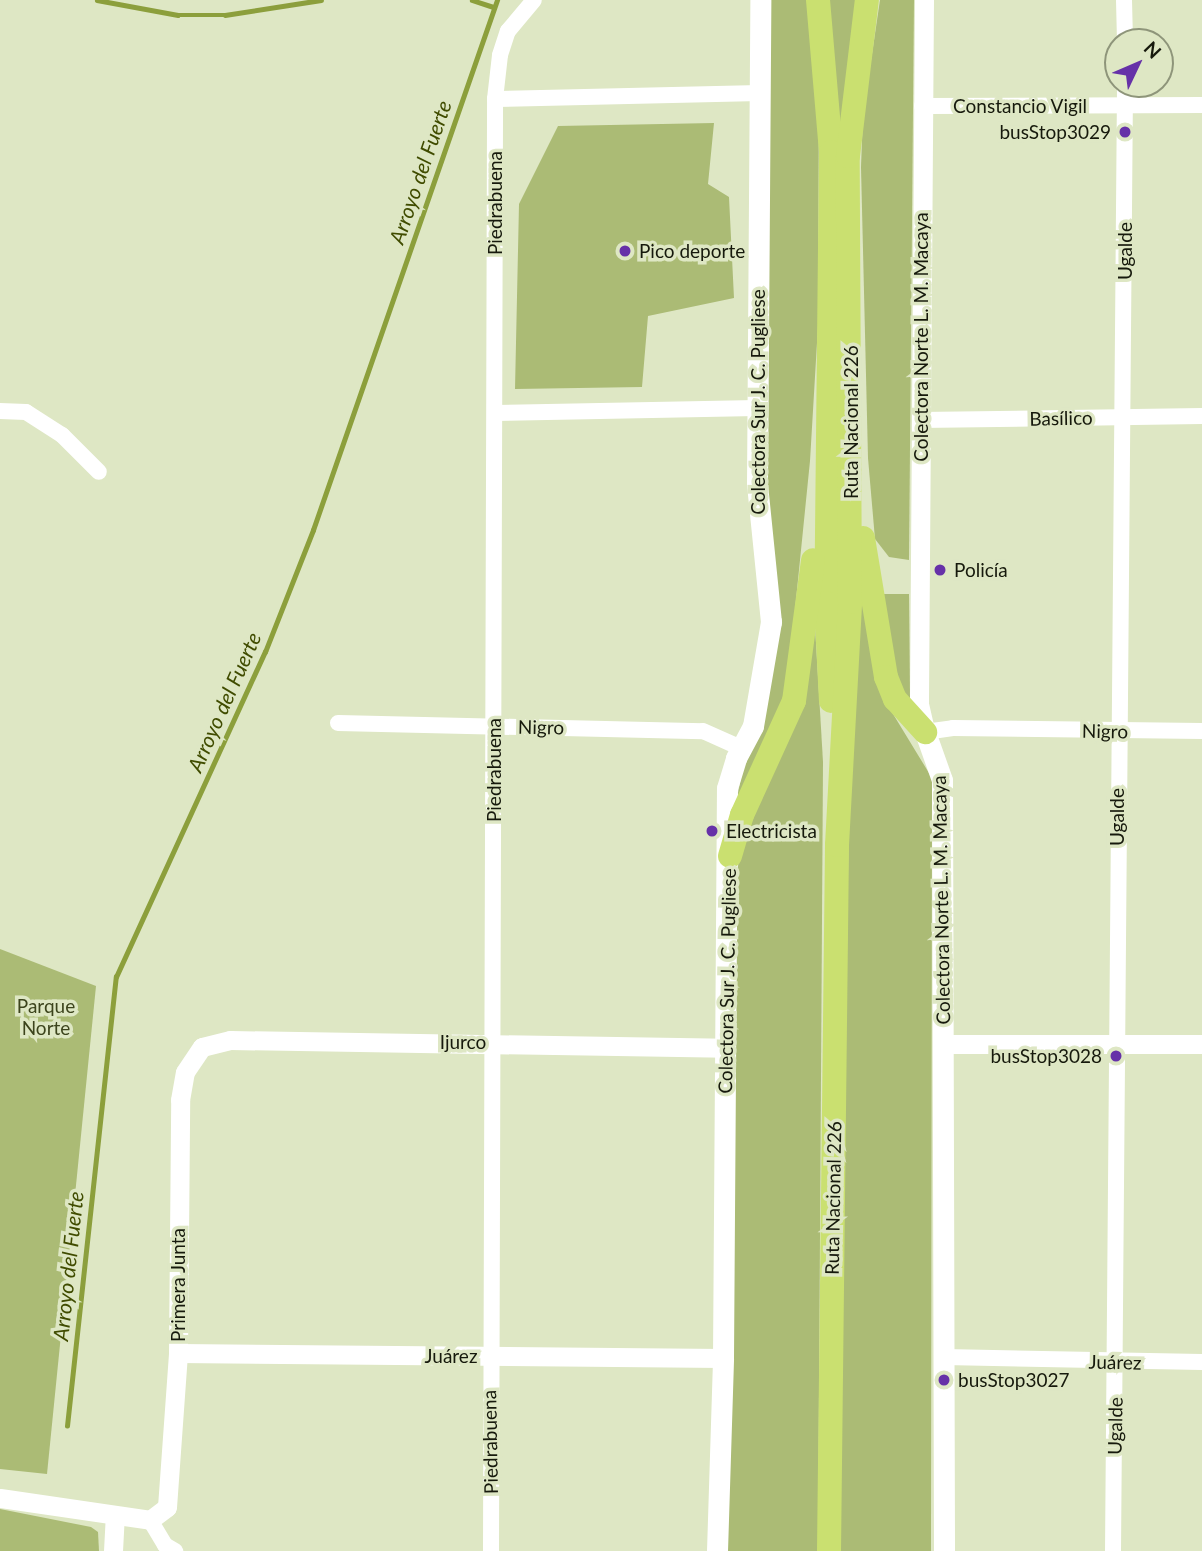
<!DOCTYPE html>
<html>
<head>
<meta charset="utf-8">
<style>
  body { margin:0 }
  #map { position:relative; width:1202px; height:1551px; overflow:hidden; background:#dee7c4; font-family:Lato,sans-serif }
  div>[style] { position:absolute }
  .green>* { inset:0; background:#abbb75 }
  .stream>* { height:4.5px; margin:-2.25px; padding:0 2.25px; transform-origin:2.25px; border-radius:2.25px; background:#8c9f3c }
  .minor>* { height:16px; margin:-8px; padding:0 8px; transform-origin:8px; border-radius:8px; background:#fff }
  .tertiary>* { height:19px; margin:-9.5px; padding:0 9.5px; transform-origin:9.5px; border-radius:9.5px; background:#fff }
  .secondary>* { height:21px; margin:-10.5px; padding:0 10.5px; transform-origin:10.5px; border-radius:10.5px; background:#fff }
  .trunk>* { height:24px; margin:-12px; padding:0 12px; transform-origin:12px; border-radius:12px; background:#cae070 }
  .dots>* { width:19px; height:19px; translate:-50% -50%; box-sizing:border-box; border:4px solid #dee7c4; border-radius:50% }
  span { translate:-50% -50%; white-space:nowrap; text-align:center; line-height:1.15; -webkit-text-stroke:7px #dee7c4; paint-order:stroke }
  .street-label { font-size:19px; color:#16190c }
  .poi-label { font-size:19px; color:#16190c }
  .right { translate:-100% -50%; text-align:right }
  .left { translate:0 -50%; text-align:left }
  .park-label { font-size:19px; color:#3c441c }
  .water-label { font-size:21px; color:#404c00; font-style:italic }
  .north { position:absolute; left:1104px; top:28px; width:70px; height:70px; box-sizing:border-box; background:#dee7c4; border:2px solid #8e957a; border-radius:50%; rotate:46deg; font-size:19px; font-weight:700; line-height:28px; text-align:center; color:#16190c }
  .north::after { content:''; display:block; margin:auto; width:24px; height:32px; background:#6631a8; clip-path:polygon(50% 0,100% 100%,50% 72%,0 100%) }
</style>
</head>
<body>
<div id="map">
  <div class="green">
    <i style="clip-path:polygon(770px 0,809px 0,819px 79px,818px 326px,810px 461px,787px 689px,736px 803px,745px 758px,763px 728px,776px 636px,766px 537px)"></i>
    <i style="clip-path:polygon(823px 0,860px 0,836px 600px)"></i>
    <i style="clip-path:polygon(880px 0,914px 0,909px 560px,889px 557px,875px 539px,868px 458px,861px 167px,863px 115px)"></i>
    <i style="clip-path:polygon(714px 123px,708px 184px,729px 197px,734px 298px,648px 316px,642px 387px,515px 389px,519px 204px,558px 126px)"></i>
    <i style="clip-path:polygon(859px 566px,890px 709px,932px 778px,931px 1551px,839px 1551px,849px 802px)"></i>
    <i style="clip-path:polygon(879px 594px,909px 594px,910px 698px,900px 698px)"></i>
    <i style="clip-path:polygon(814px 609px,823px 762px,818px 1551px,725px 1551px,737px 874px,741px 844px)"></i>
    <i style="clip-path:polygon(0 949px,96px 986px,47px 1474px,0 1469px)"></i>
    <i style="clip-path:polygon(0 1509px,91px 1527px,98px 1532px,99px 1551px,0 1551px)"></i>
  </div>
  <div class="stream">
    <i style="left:97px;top:0;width:82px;rotate:10.5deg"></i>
    <i style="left:178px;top:15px;width:47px"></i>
    <i style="left:225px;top:15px;width:97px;rotate:-8.9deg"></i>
    <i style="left:472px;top:0;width:23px;rotate:18deg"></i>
    <i style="left:67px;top:1426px;width:452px;rotate:-83.8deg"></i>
    <i style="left:116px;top:977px;width:358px;rotate:-65.4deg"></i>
    <i style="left:265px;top:652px;width:131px;rotate:-68.5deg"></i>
    <i style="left:313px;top:530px;width:561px;rotate:-70.85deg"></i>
  </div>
  <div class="minor">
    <i style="left:1124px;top:0;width:42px;rotate:88.6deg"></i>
    <i style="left:495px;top:99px;width:265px;rotate:-1.3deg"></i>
    <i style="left:922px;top:106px;width:280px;rotate:-0.2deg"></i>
    <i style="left:0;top:411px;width:26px;rotate:2deg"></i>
    <i style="left:26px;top:412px;width:43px;rotate:32.6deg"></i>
    <i style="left:62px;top:435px;width:52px;rotate:45deg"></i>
    <i style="left:496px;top:413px;width:261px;rotate:-1.1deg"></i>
    <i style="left:920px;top:420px;width:282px;rotate:-0.8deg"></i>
    <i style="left:338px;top:723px;width:365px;rotate:1.3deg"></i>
    <i style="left:703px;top:731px;width:42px;rotate:24.1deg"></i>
    <i style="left:925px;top:732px;width:28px;rotate:-8deg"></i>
    <i style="left:953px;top:728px;width:249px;rotate:0.7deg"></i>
    <i style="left:944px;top:1357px;width:258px;rotate:1.1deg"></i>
    <i style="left:150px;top:1520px;width:29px;rotate:59deg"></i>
    <i style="left:165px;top:1545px;width:12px;rotate:31deg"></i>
    <i style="left:491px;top:1551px;width:1452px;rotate:-89.84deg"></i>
    <i style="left:495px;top:99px;width:44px;rotate:-83.5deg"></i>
    <i style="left:500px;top:55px;width:25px;rotate:-72deg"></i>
    <i style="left:508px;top:31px;width:40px;rotate:-50deg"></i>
    <i style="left:1113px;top:1551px;width:1467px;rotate:-89.53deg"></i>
  </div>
  <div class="tertiary">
    <i style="left:924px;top:0;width:704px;rotate:90.41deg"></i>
    <i style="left:919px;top:704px;width:28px;rotate:77deg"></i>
    <i style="left:942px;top:1044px;width:260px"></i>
    <i style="left:178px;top:1353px;width:545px;rotate:0.53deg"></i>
    <i style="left:0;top:1498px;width:152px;rotate:8.3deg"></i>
    <i style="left:150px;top:1520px;width:21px;rotate:-37deg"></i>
    <i style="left:167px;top:1507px;width:154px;rotate:-85.9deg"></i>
    <i style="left:178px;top:1353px;width:253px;rotate:-89.5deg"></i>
    <i style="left:180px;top:1100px;width:28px;rotate:-80deg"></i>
    <i style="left:185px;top:1072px;width:30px;rotate:-56deg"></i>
    <i style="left:202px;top:1047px;width:29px;rotate:-14deg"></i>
    <i style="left:230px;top:1040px;width:495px;rotate:0.9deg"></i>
    <i style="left:113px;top:1551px;width:34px;rotate:-87deg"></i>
  </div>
  <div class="secondary">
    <i style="left:925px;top:732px;width:51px;rotate:70.5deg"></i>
    <i style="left:942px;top:780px;width:771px;rotate:89.85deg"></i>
    <i style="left:717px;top:1551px;width:193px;rotate:-88.2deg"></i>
    <i style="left:723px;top:1358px;width:570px;rotate:-89.6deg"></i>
    <i style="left:727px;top:788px;width:31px;rotate:-73deg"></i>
    <i style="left:736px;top:758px;width:36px;rotate:-62deg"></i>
    <i style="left:753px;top:726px;width:106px;rotate:-80.2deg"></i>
    <i style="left:771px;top:622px;width:138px;rotate:-95.8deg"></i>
    <i style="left:757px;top:485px;width:485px;rotate:-89.6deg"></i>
  </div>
  <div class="trunk">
    <i style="left:818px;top:0;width:153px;rotate:85.1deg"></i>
    <i style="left:831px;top:152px;width:451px;rotate:90.6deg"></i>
    <i style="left:826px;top:603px;width:98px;rotate:87.1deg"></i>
    <i style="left:863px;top:538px;width:141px;rotate:80.6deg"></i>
    <i style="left:886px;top:677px;width:24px;rotate:68deg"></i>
    <i style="left:895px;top:699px;width:45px;rotate:47.7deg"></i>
    <i style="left:730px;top:856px;width:43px;rotate:-73.7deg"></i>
    <i style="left:742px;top:815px;width:125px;rotate:-65.5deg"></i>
    <i style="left:794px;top:701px;width:142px;rotate:-82.3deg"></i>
    <i style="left:829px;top:1551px;width:706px;rotate:-89.35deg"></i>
    <i style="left:837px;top:845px;width:243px;rotate:-86.9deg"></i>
    <i style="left:850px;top:602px;width:446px;rotate:-90.3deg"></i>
    <i style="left:848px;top:156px;width:157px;rotate:-83.1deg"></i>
  </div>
  <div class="dots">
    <i style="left:1125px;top:132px;background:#6631a8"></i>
    <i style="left:625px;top:251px;background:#6631a8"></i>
    <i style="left:940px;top:570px;background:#6631a8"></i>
    <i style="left:712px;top:831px;background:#6631a8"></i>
    <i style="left:1116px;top:1056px;background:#6631a8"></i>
    <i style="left:944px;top:1380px;background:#6631a8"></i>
  </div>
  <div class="street-label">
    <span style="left:1020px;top:106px">Constancio Vigil</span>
    <span style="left:495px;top:203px;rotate:-90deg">Piedrabuena</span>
    <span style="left:1125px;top:251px;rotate:-90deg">Ugalde</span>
    <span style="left:921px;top:337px;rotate:-90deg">Colectora Norte L. M. Macaya</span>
    <span style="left:758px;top:402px;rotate:-90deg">Colectora Sur J. C. Pugliese</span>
    <span style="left:1061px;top:418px;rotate:-1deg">Basílico</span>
    <span style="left:851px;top:422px;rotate:-90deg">Ruta Nacional 226</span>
    <span style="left:541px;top:727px;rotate:1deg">Nigro</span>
    <span style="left:1105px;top:731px;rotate:1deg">Nigro</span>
    <span style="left:494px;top:770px;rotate:-90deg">Piedrabuena</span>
    <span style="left:1117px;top:817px;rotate:-90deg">Ugalde</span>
    <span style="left:941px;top:900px;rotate:-91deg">Colectora Norte L. M. Macaya</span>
    <span style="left:727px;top:981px;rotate:-89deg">Colectora Sur J. C. Pugliese</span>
    <span style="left:463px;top:1042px">Ijurco</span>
    <span style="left:833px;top:1198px;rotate:-89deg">Ruta Nacional 226</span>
    <span style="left:178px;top:1285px;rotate:-90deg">Primera Junta</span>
    <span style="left:451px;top:1356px">Juárez</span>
    <span style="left:1115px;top:1362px;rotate:1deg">Juárez</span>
    <span style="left:1115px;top:1426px;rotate:-89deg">Ugalde</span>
    <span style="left:490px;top:1442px;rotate:-91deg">Piedrabuena</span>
  </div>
  <div class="poi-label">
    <span class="right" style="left:1111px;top:132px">busStop3029</span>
    <span class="left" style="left:639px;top:251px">Pico deporte</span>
    <span class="left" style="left:954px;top:570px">Policía</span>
    <span class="left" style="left:726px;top:831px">Electricista</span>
    <span class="right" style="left:1102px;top:1056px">busStop3028</span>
    <span class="left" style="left:958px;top:1380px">busStop3027</span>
  </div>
  <div class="park-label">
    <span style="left:46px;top:1017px">Parque<br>Norte</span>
  </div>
  <div class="water-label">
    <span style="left:420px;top:172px;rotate:-71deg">Arroyo del Fuerte</span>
    <span style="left:224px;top:702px;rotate:-66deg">Arroyo del Fuerte</span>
    <span style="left:68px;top:1266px;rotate:-84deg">Arroyo del Fuerte</span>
  </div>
  <div class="north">N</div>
</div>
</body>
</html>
